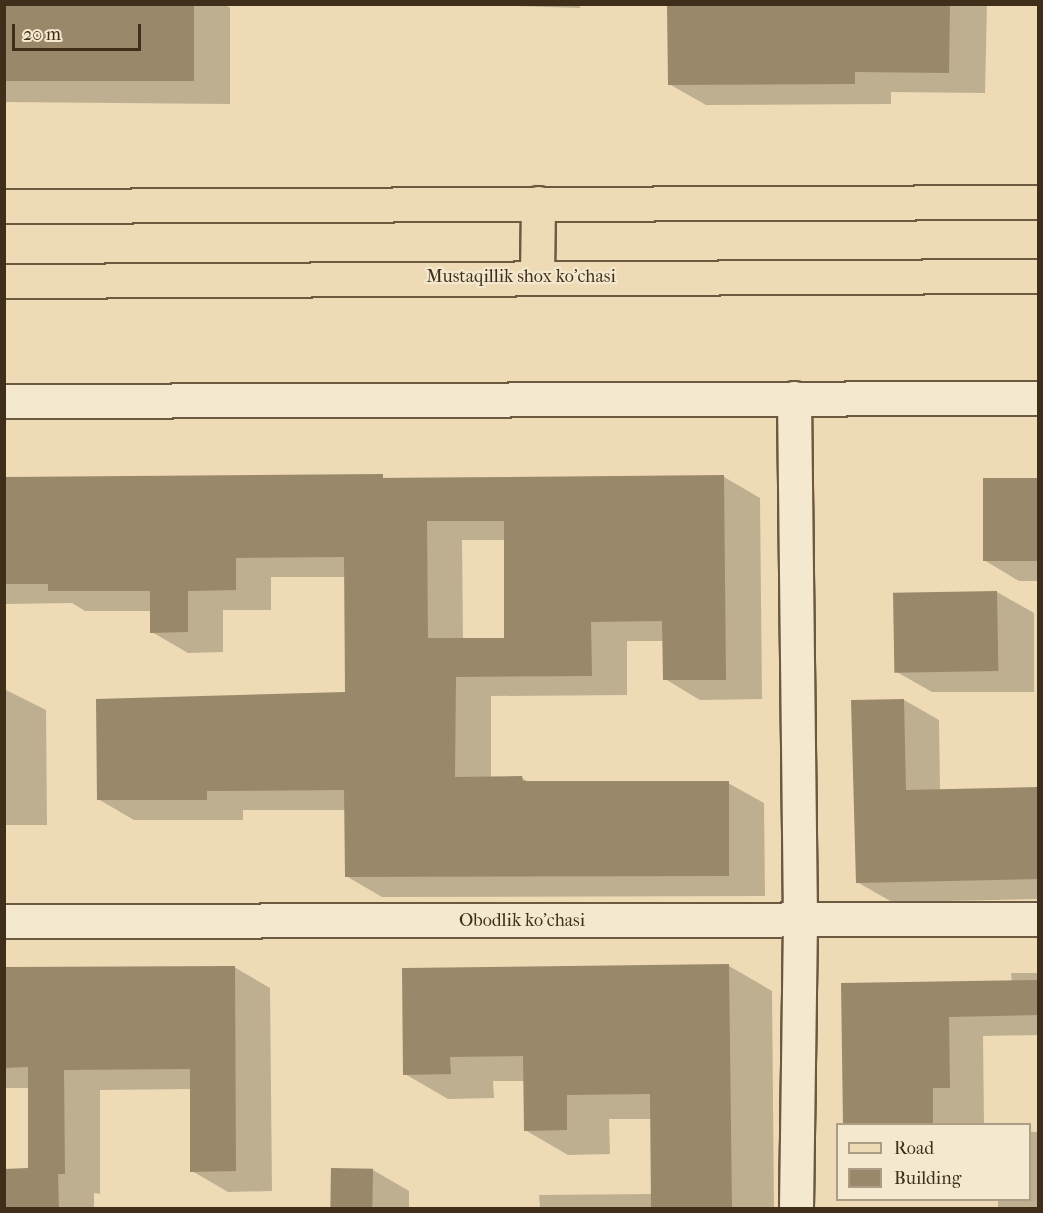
<!DOCTYPE html>
<html>
<head>
<meta charset="utf-8">
<style>
  body { margin:0 }
  #map { position:relative; width:1043px; height:1213px; overflow:hidden; background:#eedbb5; font-family:"IM FELL French Canon",serif }
  div>[style] { position:absolute }
  .shadow>* { inset:0; background:#0003 }
  .building>* { inset:0; background:#9a886a; transform-origin:0 0 }
  .roads { filter:drop-shadow(2px 0 #6b5940) drop-shadow(-2px 0 #6b5940) drop-shadow(0 2px #6b5940) drop-shadow(0 -2px #6b5940) }
  .minor>* { height:33px; margin:-16.5px; padding:0 16.5px; transform-origin:16.5px; border-radius:16.5px; background:#f4e8cf }
  .major>* { height:33px; margin:-16.5px; padding:0 16.5px; transform-origin:16.5px; border-radius:16.5px; background:#eedbb5 }
  span { translate:-50% -50%; white-space:nowrap; text-align:center; line-height:1.15; -webkit-text-stroke:4.5px #f4e8cf; paint-order:stroke }
  .street-label { font-size:18px; color:#3f2e19 }
  .frame { position:absolute; inset:0; border:6px solid #3f2e19; pointer-events:none }
  .legend { position:absolute; left:836px; top:1123px; width:195px; height:78px; box-sizing:border-box; background:#f4e8cf; border:2px solid #ac9e86; margin:0; padding:8px 10px; list-style:none; font-size:18px; color:#3f2e19 }
  .legend li { display:flex; align-items:center; gap:12px; height:30px }
  .legend b { width:30px; border:2px solid #ac9e86 }
  .scale { position:absolute; left:12px; top:24px; width:129px; height:27px; box-sizing:border-box; border:3px solid #3f2e19; border-top:0; padding-left:8px; font-size:18px; line-height:21px; white-space:nowrap; color:#3f2e19; -webkit-text-stroke:4px #f4e8cf; paint-order:stroke }
</style>
</head>
<body>
<div id="map">
  <div class="shadow">
    <i style="clip-path:polygon(4px 4px,225px 4px,230px 8px,230px 104px,4px 102px)"></i>
    <i style="clip-path:polygon(450px 4px,580px 4px,580px 8px)"></i>
    <i style="clip-path:polygon(669px 4px,987px 4px,985px 93px,891px 92px,891px 104px,706px 105px,669px 84px)"></i>
    <i style="clip-path:polygon(evenodd,724px 477px,760px 498px,762px 699px,700px 700px,665px 679px,664px 641px,627px 641px,627px 695px,491px 696px,491px 778px,522px 778px,530px 783px,728px 783px,764px 803px,765px 896px,382px 897px,346px 876px,346px 810px,243px 810px,243px 820px,134px 820px,98px 799px,346px 694px,345px 577px,271px 577px,271px 610px,223px 610px,223px 652px,188px 653px,152px 632px,152px 611px,85px 611px,72px 603px,4px 604px,4px 479px,724px 477px,462px 540px,506px 540px,506px 639px,463px 639px,462px 540px)"></i>
    <i style="clip-path:polygon(984px 479px,1038px 479px,1038px 581px,1019px 581px,984px 560px)"></i>
    <i style="clip-path:polygon(997px 592px,1034px 613px,1034px 692px,932px 692px,895px 671px,894px 594px)"></i>
    <i style="clip-path:polygon(4px 689px,46px 710px,47px 825px,4px 825px)"></i>
    <i style="clip-path:polygon(904px 700px,939px 720px,940px 791px,1038px 788px,1038px 899px,892px 902px,857px 882px)"></i>
    <i style="clip-path:polygon(729px 966px,772px 991px,774px 1208px,540px 1208px,539px 1195px,652px 1194px,652px 1119px,609px 1119px,610px 1154px,568px 1155px,525px 1130px,525px 1081px,493px 1081px,494px 1098px,448px 1099px,405px 1074px,403px 969px)"></i>
    <i style="clip-path:polygon(234px 967px,270px 988px,272px 1191px,228px 1192px,192px 1171px,192px 1089px,100px 1090px,100px 1194px,94px 1193px,94px 1208px,4px 1208px,30px 1170px,29px 1088px,4px 1088px,4px 968px)"></i>
    <i style="clip-path:polygon(1011px 973px,1038px 973px,1038px 1035px,983px 1036px,984px 1124px,845px 1124px,843px 984px,1012px 982px)"></i>
    <i style="clip-path:polygon(1030px 1132px,1038px 1132px,1038px 1208px,998px 1208px,998px 1200px,1030px 1200px)"></i>
    <i style="clip-path:polygon(373px 1170px,409px 1191px,409px 1208px,333px 1208px)"></i>
  </div>
  <div class="building">
    <i style="left:4px;top:4px;width:190px;height:77px"></i>
    <i style="clip-path:polygon(667px 4px,950px 4px,949px 73px,855px 72px,855px 84px,668px 85px)"></i>
    <i style="clip-path:polygon(evenodd,383px 474px,383px 478px,724px 475px,726px 680px,663px 680px,662px 621px,591px 622px,592px 676px,456px 677px,455px 777px,522px 776px,523px 781px,729px 781px,729px 876px,345px 877px,344px 790px,207px 791px,207px 800px,97px 800px,96px 699px,345px 692px,344px 557px,236px 558px,236px 590px,188px 591px,188px 632px,150px 633px,150px 591px,48px 591px,48px 584px,4px 584px,4px 477px,383px 474px,427px 521px,504px 521px,504px 638px,428px 638px,427px 521px)"></i>
    <i style="left:983px;top:478px;width:55px;height:83px"></i>
    <i style="left:997px;top:591px;width:80px;height:104px;rotate:89deg"></i>
    <i style="clip-path:polygon(904px 699px,906px 790px,1038px 787px,1038px 879px,856px 883px,851px 700px)"></i>
    <i style="clip-path:polygon(729px 964px,732px 1209px,651px 1209px,650px 1094px,567px 1095px,567px 1130px,524px 1131px,523px 1056px,450px 1057px,451px 1074px,403px 1075px,402px 968px)"></i>
    <i style="clip-path:polygon(235px 966px,236px 1171px,190px 1172px,190px 1069px,64px 1070px,65px 1174px,58px 1174px,59px 1209px,4px 1209px,4px 1169px,28px 1168px,28px 1067px,4px 1068px,4px 967px)"></i>
    <i style="clip-path:polygon(1038px 980px,1038px 1015px,949px 1017px,950px 1088px,933px 1088px,933px 1125px,843px 1125px,841px 983px)"></i>
    <i style="left:331px;top:1168px;width:42px;height:41px;rotate:1deg"></i>
  </div>
  <div class="roads">
    <div class="minor">
      <i style="left:794px;top:398px;width:523px;rotate:89.34deg"></i>
      <i style="left:800px;top:921px;width:287px;rotate:90.8deg"></i>
      <i style="left:4px;top:401px;width:1034px;rotate:-0.17deg"></i>
      <i style="left:4px;top:921px;width:1034px;rotate:-0.11deg"></i>
    </div>
    <div class="major">
      <i style="left:4px;top:206px;width:1034px;rotate:-0.22deg"></i>
      <i style="left:537px;top:276px;width:73px;rotate:-89.2deg"></i>
      <i style="left:4px;top:281px;width:1034px;rotate:-0.28deg"></i>
    </div>
  </div>
  <div class="street-label">
    <span style="left:521px;top:277px">Mustaqillik shox ko'chasi</span>
    <span style="left:522px;top:921px">Obodlik ko'chasi</span>
  </div>
  <div class="frame"></div>
  <ul class="legend">
  <li><b style="height:8px;background:#eedbb5"></b>Road</li>
  <li><b style="height:16px;background:#9a886a"></b>Building</li>
  </ul>
  <div class="scale">20 m</div>
</div>
</body>
</html>
